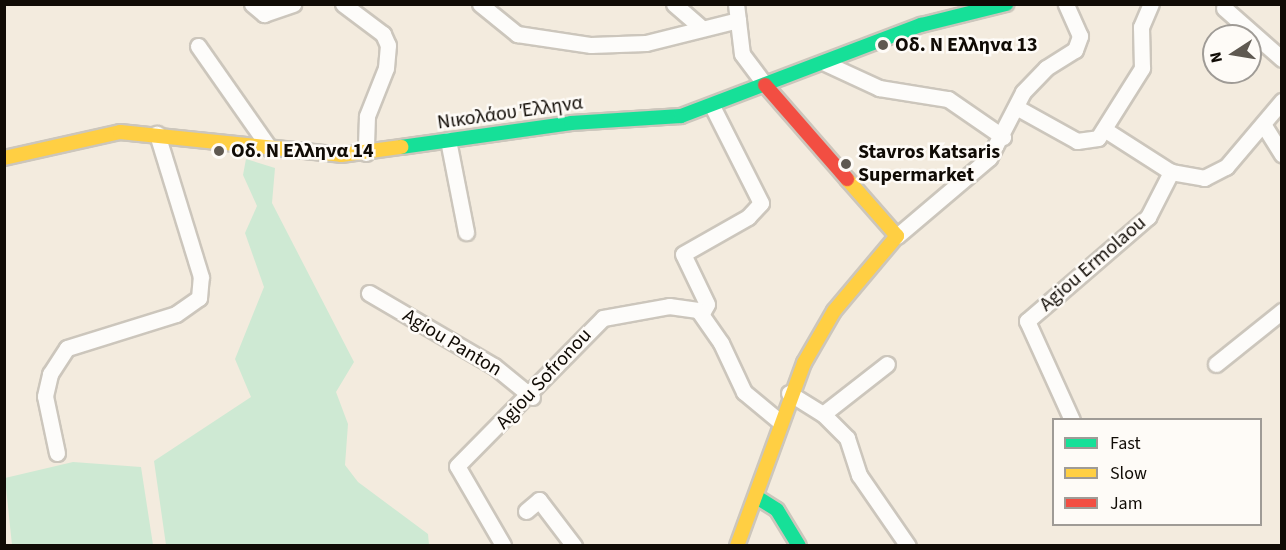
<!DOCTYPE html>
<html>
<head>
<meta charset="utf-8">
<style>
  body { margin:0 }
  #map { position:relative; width:1286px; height:550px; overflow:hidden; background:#f3ebde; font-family:"Source Sans 3",sans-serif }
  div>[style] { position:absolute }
  .green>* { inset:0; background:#cee9d3 }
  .roads { filter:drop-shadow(2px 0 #ccc6bc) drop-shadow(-2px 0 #ccc6bc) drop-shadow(0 2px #ccc6bc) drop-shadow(0 -2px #ccc6bc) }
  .street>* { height:15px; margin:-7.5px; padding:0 7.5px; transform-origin:7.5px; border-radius:7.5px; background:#fdfcfa }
  .fast>* { height:14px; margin:-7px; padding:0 7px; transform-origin:7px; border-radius:7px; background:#16e098 }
  .slow>* { height:14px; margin:-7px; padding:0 7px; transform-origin:7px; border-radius:7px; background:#ffcf43 }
  .jam>* { height:14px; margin:-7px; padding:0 7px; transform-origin:7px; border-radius:7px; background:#f24e42 }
  .dots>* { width:16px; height:16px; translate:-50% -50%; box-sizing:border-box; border:3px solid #fefbf7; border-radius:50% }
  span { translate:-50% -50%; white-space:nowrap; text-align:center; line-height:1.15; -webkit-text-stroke:5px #fefbf7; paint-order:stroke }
  .poi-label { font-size:20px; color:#100b05; font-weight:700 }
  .left { translate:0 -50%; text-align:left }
  .street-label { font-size:20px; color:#100b05 }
  .frame { position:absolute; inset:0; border:6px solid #100b05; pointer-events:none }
  .legend { position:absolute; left:1052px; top:418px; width:210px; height:108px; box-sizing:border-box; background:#fefbf7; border:2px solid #9f9b96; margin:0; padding:8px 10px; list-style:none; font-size:18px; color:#100b05 }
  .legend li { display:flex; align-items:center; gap:12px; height:30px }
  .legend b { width:30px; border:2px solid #9f9b96 }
  .north { position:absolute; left:1202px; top:24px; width:60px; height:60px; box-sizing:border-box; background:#fefbf7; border:2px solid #9f9b96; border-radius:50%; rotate:258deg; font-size:16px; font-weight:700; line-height:24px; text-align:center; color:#100b05 }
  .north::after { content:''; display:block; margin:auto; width:21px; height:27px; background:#5f5951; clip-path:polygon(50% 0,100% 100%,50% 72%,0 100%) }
</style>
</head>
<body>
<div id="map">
  <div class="green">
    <i style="clip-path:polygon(246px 159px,275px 168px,272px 203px,354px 362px,336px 392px,348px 424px,345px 465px,358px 482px,428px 534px,429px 545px,166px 545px,154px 461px,251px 397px,235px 359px,264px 287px,245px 233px,257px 206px,243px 175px)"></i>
    <i style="clip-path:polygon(73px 462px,141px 467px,153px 545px,12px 545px,5px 478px)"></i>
  </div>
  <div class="roads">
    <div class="street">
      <i style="left:252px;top:4px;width:16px;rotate:40deg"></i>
      <i style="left:264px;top:14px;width:31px;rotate:-19deg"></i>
      <i style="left:343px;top:4px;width:50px;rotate:36.9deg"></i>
      <i style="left:383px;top:34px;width:12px;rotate:66deg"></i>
      <i style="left:388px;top:45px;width:23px;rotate:95deg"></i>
      <i style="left:386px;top:68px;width:52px;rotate:111.6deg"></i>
      <i style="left:367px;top:116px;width:37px;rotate:92deg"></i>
      <i style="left:480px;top:4px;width:48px;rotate:39deg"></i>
      <i style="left:517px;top:34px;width:75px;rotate:8.5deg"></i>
      <i style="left:591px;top:45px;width:55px;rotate:-2.1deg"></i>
      <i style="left:646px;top:43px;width:95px;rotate:-14deg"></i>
      <i style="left:674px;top:4px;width:35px;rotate:41deg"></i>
      <i style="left:736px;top:4px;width:50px;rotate:83.2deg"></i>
      <i style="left:742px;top:54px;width:39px;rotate:53deg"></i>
      <i style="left:1224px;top:8px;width:77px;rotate:41.3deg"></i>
      <i style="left:198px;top:46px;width:126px;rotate:55deg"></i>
      <i style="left:825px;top:63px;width:60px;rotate:24.8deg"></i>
      <i style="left:879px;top:88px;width:70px;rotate:9.1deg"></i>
      <i style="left:948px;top:99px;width:67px;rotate:34.6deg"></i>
      <i style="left:1016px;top:107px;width:70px;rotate:29.1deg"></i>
      <i style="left:1077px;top:141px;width:21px;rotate:-8deg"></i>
      <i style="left:1098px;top:138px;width:83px;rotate:-57.8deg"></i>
      <i style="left:1142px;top:68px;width:41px;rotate:-91.4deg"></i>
      <i style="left:1141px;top:27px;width:25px;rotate:-67deg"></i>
      <i style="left:1263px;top:124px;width:36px;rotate:58deg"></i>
      <i style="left:1107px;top:131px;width:76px;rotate:32.6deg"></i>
      <i style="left:1171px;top:172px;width:34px;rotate:10deg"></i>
      <i style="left:1204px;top:178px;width:25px;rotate:-27deg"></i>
      <i style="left:1226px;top:167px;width:87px;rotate:-49.7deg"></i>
      <i style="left:448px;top:140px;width:94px;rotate:78.9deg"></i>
      <i style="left:897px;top:236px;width:121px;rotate:-40.3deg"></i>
      <i style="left:989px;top:158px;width:74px;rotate:-62.7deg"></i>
      <i style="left:1023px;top:92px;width:33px;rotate:-46deg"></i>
      <i style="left:1046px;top:68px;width:34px;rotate:-32deg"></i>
      <i style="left:1075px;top:50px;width:15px;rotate:-70deg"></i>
      <i style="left:1080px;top:36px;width:35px;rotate:-114deg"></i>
      <i style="left:369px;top:293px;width:145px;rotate:30.3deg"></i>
      <i style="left:494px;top:366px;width:49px;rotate:39.2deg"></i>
      <i style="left:702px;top:313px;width:10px;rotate:-61deg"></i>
      <i style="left:707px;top:304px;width:55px;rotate:-115.6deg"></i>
      <i style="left:683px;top:254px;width:75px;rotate:-29.6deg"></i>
      <i style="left:748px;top:217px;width:19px;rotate:-47deg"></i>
      <i style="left:761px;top:203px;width:106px;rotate:-116.8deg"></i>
      <i style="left:1216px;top:364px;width:85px;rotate:-38.8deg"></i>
      <i style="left:789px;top:393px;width:40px;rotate:32deg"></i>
      <i style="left:823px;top:414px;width:81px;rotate:-38deg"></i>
      <i style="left:823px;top:414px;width:34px;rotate:45deg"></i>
      <i style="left:847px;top:438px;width:39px;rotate:72deg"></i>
      <i style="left:859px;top:475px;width:86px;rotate:55.4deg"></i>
      <i style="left:1072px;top:420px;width:109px;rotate:-114.4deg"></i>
      <i style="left:1027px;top:321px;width:160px;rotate:-40.7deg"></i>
      <i style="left:1148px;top:217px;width:51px;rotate:-62.9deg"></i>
      <i style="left:57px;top:453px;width:58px;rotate:-101.9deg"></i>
      <i style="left:45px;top:396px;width:23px;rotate:-77deg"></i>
      <i style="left:50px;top:374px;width:31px;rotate:-57deg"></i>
      <i style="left:67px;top:348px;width:114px;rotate:-17.3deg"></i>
      <i style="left:176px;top:314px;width:28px;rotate:-35deg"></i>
      <i style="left:199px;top:298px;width:21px;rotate:-85deg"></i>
      <i style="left:201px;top:277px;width:150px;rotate:-107.1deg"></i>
      <i style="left:526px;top:511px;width:17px;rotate:-40deg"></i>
      <i style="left:539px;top:500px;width:58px;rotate:52.7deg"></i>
      <i style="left:503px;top:545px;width:91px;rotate:-120.2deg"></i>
      <i style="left:457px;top:466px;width:208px;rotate:-45.4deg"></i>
      <i style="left:603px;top:318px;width:67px;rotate:-10.3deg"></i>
      <i style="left:669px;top:306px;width:29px;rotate:8deg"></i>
      <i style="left:698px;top:310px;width:40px;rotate:55.1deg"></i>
      <i style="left:721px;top:343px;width:54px;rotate:64.9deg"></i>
      <i style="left:744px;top:392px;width:45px;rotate:39.6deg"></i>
    </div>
    <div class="fast">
      <i style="left:401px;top:147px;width:172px;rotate:-8deg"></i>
      <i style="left:571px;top:123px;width:110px;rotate:-3.6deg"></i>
      <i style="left:681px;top:116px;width:257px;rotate:-20.8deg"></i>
      <i style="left:921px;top:25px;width:88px;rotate:-13.9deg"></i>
      <i style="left:758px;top:498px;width:22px;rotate:32deg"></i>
      <i style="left:777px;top:510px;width:42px;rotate:58.6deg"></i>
    </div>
    <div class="slow">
      <i style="left:4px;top:158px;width:119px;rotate:-12.6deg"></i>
      <i style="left:120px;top:132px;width:222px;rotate:5.9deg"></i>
      <i style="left:341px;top:155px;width:61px;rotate:-7.6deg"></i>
      <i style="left:737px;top:546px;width:195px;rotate:-69.9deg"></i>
      <i style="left:804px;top:363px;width:60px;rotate:-60deg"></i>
      <i style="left:834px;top:311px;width:98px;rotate:-50deg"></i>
      <i style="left:897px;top:236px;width:76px;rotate:-131.3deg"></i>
    </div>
    <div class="jam">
      <i style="left:765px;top:85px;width:125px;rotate:48.9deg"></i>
    </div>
  </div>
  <div class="dots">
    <i style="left:883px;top:45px;background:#5f5951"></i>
    <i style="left:219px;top:151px;background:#5f5951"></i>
    <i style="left:846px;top:164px;background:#5f5951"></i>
  </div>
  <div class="poi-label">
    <span class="left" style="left:895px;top:45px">Οδ. Ν Ελληνα 13</span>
    <span class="left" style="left:231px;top:151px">Οδ. Ν Ελληνα 14</span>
    <span class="left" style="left:858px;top:164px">Stavros Katsaris<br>Supermarket</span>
  </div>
  <div class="street-label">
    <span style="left:510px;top:113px;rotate:-8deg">Νικολάου Έλληνα</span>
    <span style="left:1093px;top:264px;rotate:-41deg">Agiou Ermolaou</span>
    <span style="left:452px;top:343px;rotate:31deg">Agiou Panton</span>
    <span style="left:544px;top:379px;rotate:-47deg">Agiou Sofronou</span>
  </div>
  <div class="frame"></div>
  <ul class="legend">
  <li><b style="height:8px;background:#16e098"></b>Fast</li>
  <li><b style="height:8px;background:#ffcf43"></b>Slow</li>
  <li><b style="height:8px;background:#f24e42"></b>Jam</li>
  </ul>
  <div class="north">N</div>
</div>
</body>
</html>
